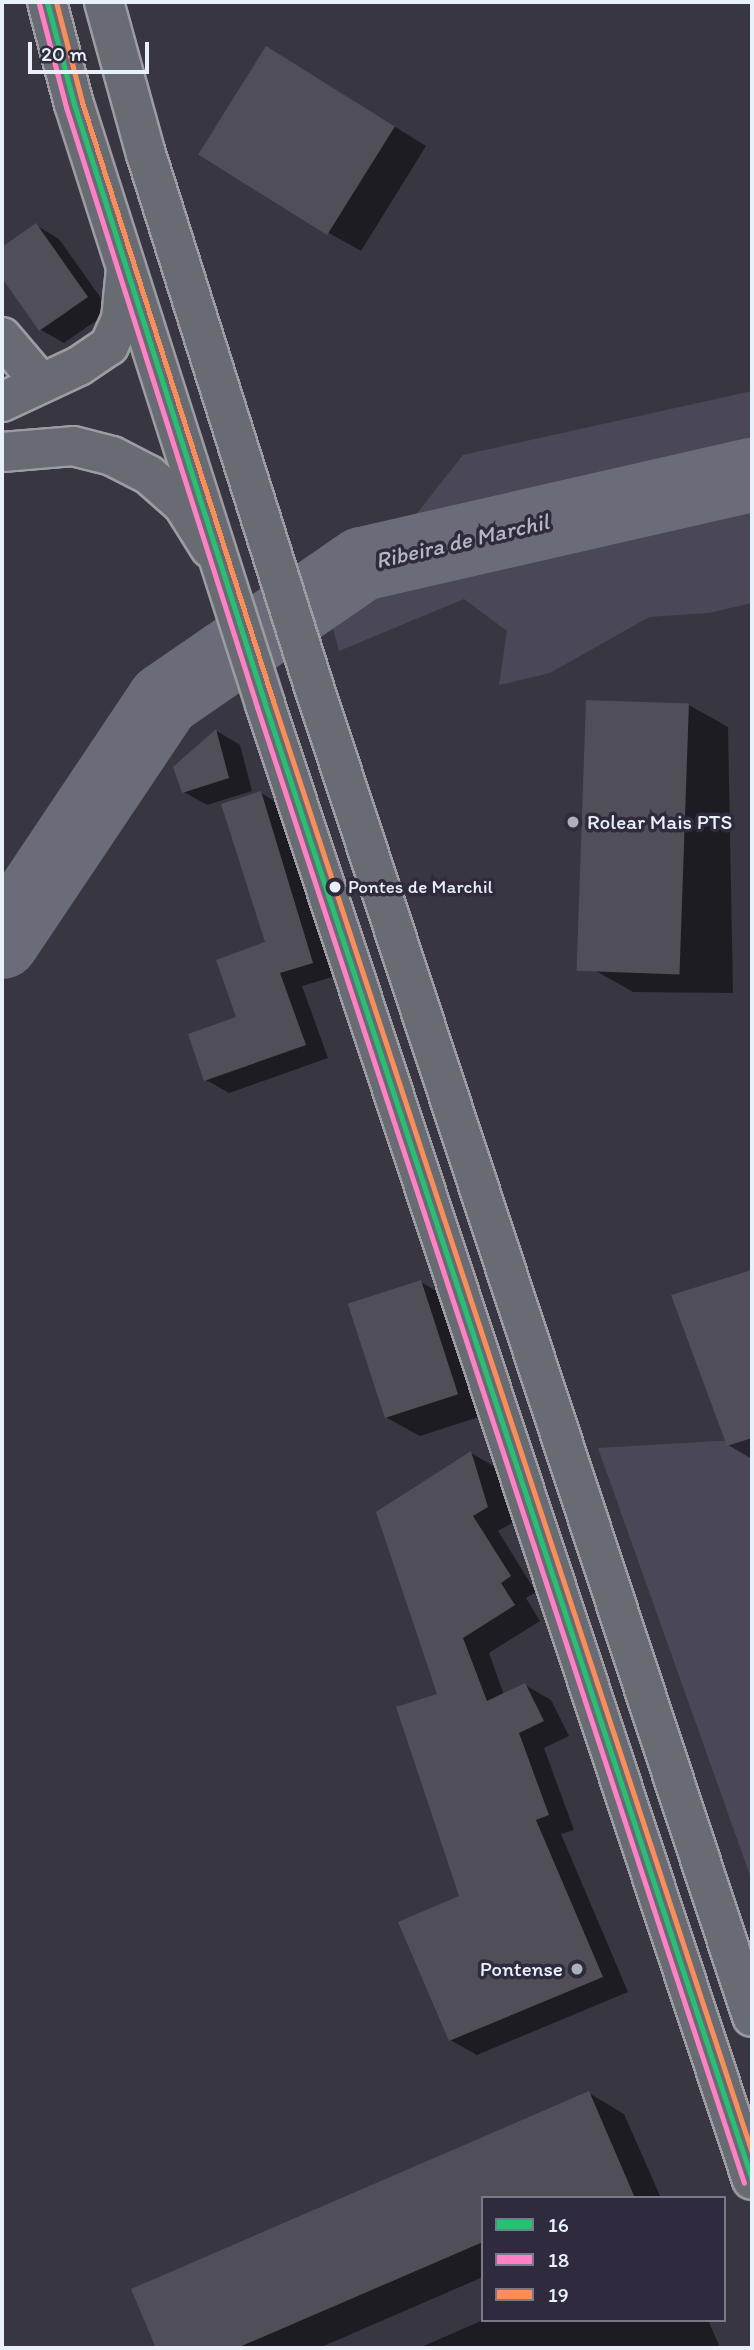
<!DOCTYPE html>
<html>
<head>
<meta charset="utf-8">
<style>
  body { margin:0 }
  #map { position:relative; width:754px; height:2350px; overflow:hidden; background:#383640; font-family:Itim,sans-serif }
  div>[style] { position:absolute }
  .green>* { inset:0; background:#4a4858 }
  .shadow>* { inset:0; background:#0007 }
  .river>* { height:74px; margin:-37px; padding:0 37px; transform-origin:37px; border-radius:37px; background:#6b6c79 }
  .building>* { inset:0; background:#504f57; transform-origin:0 0 }
  .roads { filter:drop-shadow(2px 0 #9c9ca2) drop-shadow(-2px 0 #9c9ca2) drop-shadow(0 2px #9c9ca2) drop-shadow(0 -2px #9c9ca2) }
  .minor>* { height:38px; margin:-19px; padding:0 19px; transform-origin:19px; border-radius:19px; background:#696b72 }
  .major>* { height:38px; margin:-19px; padding:0 19px; transform-origin:19px; border-radius:19px; background:#696b72 }
  .bus-1>* { height:5px; margin:-2.5px; padding:0 2.5px; transform-origin:2.5px; border-radius:2.5px; background:#26c172 }
  .bus-2>* { height:5px; margin:-2.5px; padding:0 2.5px; transform-origin:2.5px; border-radius:2.5px; background:#ff80c5 }
  .bus-3>* { height:5px; margin:-2.5px; padding:0 2.5px; transform-origin:2.5px; border-radius:2.5px; background:#fa8e5a }
  .dots>* { width:19px; height:19px; translate:-50% -50%; box-sizing:border-box; border:4px solid #2f2a3d; border-radius:50% }
  span { translate:-50% -50%; white-space:nowrap; text-align:center; line-height:1.15; -webkit-text-stroke:7px #2f2a3d; paint-order:stroke }
  .bus-label { font-size:19px; color:#e8f1f8 }
  .left { translate:0 -50%; text-align:left }
  .poi-label { font-size:21px; color:#e8f1f8 }
  .right { translate:-100% -50%; text-align:right }
  .water-label { font-size:23px; color:#b2b7c2; font-style:italic }
  .frame { position:absolute; inset:0; border:4px solid #e8f1f8; pointer-events:none }
  .legend { position:absolute; left:481px; top:2196px; width:245px; height:126px; box-sizing:border-box; background:#2f2a3d; border:2px solid #797a88; margin:0; padding:9px 12px; list-style:none; font-size:21px; color:#e8f1f8 }
  .legend li { display:flex; align-items:center; gap:14px; height:35px }
  .legend b { width:35px; border:2px solid #797a88 }
  .scale { position:absolute; left:28px; top:42px; width:121px; height:32px; box-sizing:border-box; border:4px solid #e8f1f8; border-top:0; padding-left:9px; font-size:21px; line-height:24px; white-space:nowrap; color:#e8f1f8; -webkit-text-stroke:5px #2f2a3d; paint-order:stroke }
</style>
</head>
<body>
<div id="map">
  <div class="green">
    <i style="clip-path:polygon(752px 391px,752px 603px,709px 613px,649px 617px,550px 673px,499px 685px,507px 631px,464px 599px,339px 651px,315px 560px,410px 522px,463px 455px)"></i>
    <i style="clip-path:polygon(752px 1439px,752px 1881px,598px 1448px)"></i>
  </div>
  <div class="shadow">
    <i style="clip-path:polygon(299px 67px,426px 146px,361px 251px,329px 233px)"></i>
    <i style="clip-path:polygon(36px 225px,59px 239px,110px 311px,64px 343px,41px 330px,2px 275px,2px 249px)"></i>
    <i style="clip-path:polygon(689px 705px,728px 727px,733px 993px,633px 992px,594px 970px)"></i>
    <i style="clip-path:polygon(217px 731px,240px 745px,252px 791px,207px 805px,184px 792px,175px 767px)"></i>
    <i style="clip-path:polygon(261px 793px,284px 807px,336px 976px,302px 986px,328px 1058px,229px 1093px,206px 1080px,238px 1018px,267px 943px)"></i>
    <i style="clip-path:polygon(752px 1272px,752px 1459px,728px 1445px,673px 1296px)"></i>
    <i style="clip-path:polygon(421px 1282px,453px 1301px,491px 1413px,420px 1436px,387px 1418px)"></i>
    <i style="clip-path:polygon(471px 1453px,497px 1468px,514px 1522px,498px 1531px,536px 1592px,526px 1598px,540px 1621px,489px 1653px,504px 1695px,525px 1685px,551px 1700px,569px 1736px,544px 1748px,574px 1830px,561px 1834px,628px 1992px,477px 2055px,450px 2040px,462px 1897px,439px 1695px)"></i>
    <i style="clip-path:polygon(589px 2093px,624px 2114px,661px 2198px,483px 2198px,483px 2277px,319px 2348px,158px 2348px,133px 2290px)"></i>
    <i style="clip-path:polygon(483px 2320px,708px 2320px,719px 2345px,711px 2348px,419px 2348px)"></i>
  </div>
  <div class="river">
    <i style="left:2px;top:942px;width:291px;rotate:-56.2deg"></i>
    <i style="left:164px;top:700px;width:240px;rotate:-34.5deg"></i>
    <i style="left:362px;top:564px;width:400px;rotate:-12.9deg"></i>
  </div>
  <div class="building">
    <i style="left:266px;top:46px;width:152px;height:128px;rotate:32deg"></i>
    <i style="clip-path:polygon(36px 223px,88px 297px,39px 331px,2px 278px,2px 247px)"></i>
    <i style="left:586px;top:700px;width:103px;height:271px;rotate:2deg"></i>
    <i style="clip-path:polygon(216px 729px,229px 778px,182px 793px,173px 767px)"></i>
    <i style="clip-path:polygon(261px 791px,313px 963px,280px 973px,306px 1045px,204px 1081px,188px 1034px,236px 1017px,216px 960px,265px 942px,221px 804px)"></i>
    <i style="clip-path:polygon(752px 1270px,752px 1438px,727px 1446px,671px 1295px)"></i>
    <i style="left:421px;top:1280px;width:120px;height:77px;rotate:72deg"></i>
    <i style="clip-path:polygon(471px 1451px,488px 1507px,473px 1516px,511px 1576px,501px 1583px,515px 1605px,463px 1638px,487px 1701px,525px 1683px,544px 1721px,519px 1733px,549px 1815px,536px 1820px,603px 1977px,449px 2041px,398px 1922px,459px 1896px,396px 1707px,437px 1694px,376px 1512px)"></i>
    <i style="clip-path:polygon(589px 2091px,635px 2198px,483px 2198px,483px 2242px,237px 2348px,156px 2348px,131px 2289px)"></i>
  </div>
  <div class="roads">
    <div class="minor">
      <i style="left:2px;top:337px;width:60px;rotate:49.7deg"></i>
      <i style="left:2px;top:402px;width:85px;rotate:-25.1deg"></i>
      <i style="left:79px;top:366px;width:36px;rotate:-34deg"></i>
      <i style="left:109px;top:346px;width:30px;rotate:-66deg"></i>
      <i style="left:121px;top:319px;width:51px;rotate:-84.4deg"></i>
      <i style="left:2px;top:452px;width:71px;rotate:-4.8deg"></i>
      <i style="left:73px;top:446px;width:40px;rotate:14.4deg"></i>
      <i style="left:112px;top:456px;width:42px;rotate:27.2deg"></i>
      <i style="left:149px;top:475px;width:45px;rotate:41.4deg"></i>
      <i style="left:183px;top:505px;width:51px;rotate:57.9deg"></i>
    </div>
    <div class="major">
      <i style="left:47px;top:2px;width:106px;rotate:75.2deg"></i>
      <i style="left:74px;top:104px;width:630px;rotate:72.34deg"></i>
      <i style="left:265px;top:704px;width:1554px;rotate:71.74deg"></i>
      <i style="left:104px;top:2px;width:158px;rotate:74.6deg"></i>
      <i style="left:146px;top:154px;width:559px;rotate:72.51deg"></i>
      <i style="left:314px;top:687px;width:1400px;rotate:71.77deg"></i>
    </div>
  </div>
  <div class="bus-1">
    <i style="left:47px;top:2px;width:106px;rotate:75.2deg"></i>
    <i style="left:74px;top:104px;width:630px;rotate:72.34deg"></i>
    <i style="left:265px;top:704px;width:1554px;rotate:71.74deg"></i>
  </div>
  <div class="bus-2">
    <i style="left:39px;top:4px;width:106px;rotate:75.3deg"></i>
    <i style="left:66px;top:107px;width:630px;rotate:72.34deg"></i>
    <i style="left:257px;top:707px;width:1554px;rotate:71.74deg"></i>
  </div>
  <div class="bus-3">
    <i style="left:56px;top:2px;width:103px;rotate:75.4deg"></i>
    <i style="left:82px;top:102px;width:629px;rotate:72.31deg"></i>
    <i style="left:273px;top:701px;width:1529px;rotate:71.74deg"></i>
  </div>
  <div class="dots">
    <i style="left:573px;top:822px;background:#aab0b8"></i>
    <i style="left:335px;top:887px;background:#e8f1f8"></i>
    <i style="left:577px;top:1969px;background:#aab0b8"></i>
  </div>
  <div class="bus-label">
    <span class="left" style="left:348px;top:887px">Pontes de Marchil</span>
  </div>
  <div class="poi-label">
    <span class="left" style="left:587px;top:822px">Rolear Mais PTS</span>
    <span class="right" style="left:563px;top:1969px">Pontense</span>
  </div>
  <div class="water-label">
    <span style="left:462px;top:541px;rotate:-13deg">Ribeira de Marchil</span>
  </div>
  <div class="frame"></div>
  <ul class="legend">
  <li><b style="height:9px;background:#26c172"></b>16</li>
  <li><b style="height:9px;background:#ff80c5"></b>18</li>
  <li><b style="height:9px;background:#fa8e5a"></b>19</li>
  </ul>
  <div class="scale">20 m</div>
</div>
</body>
</html>
